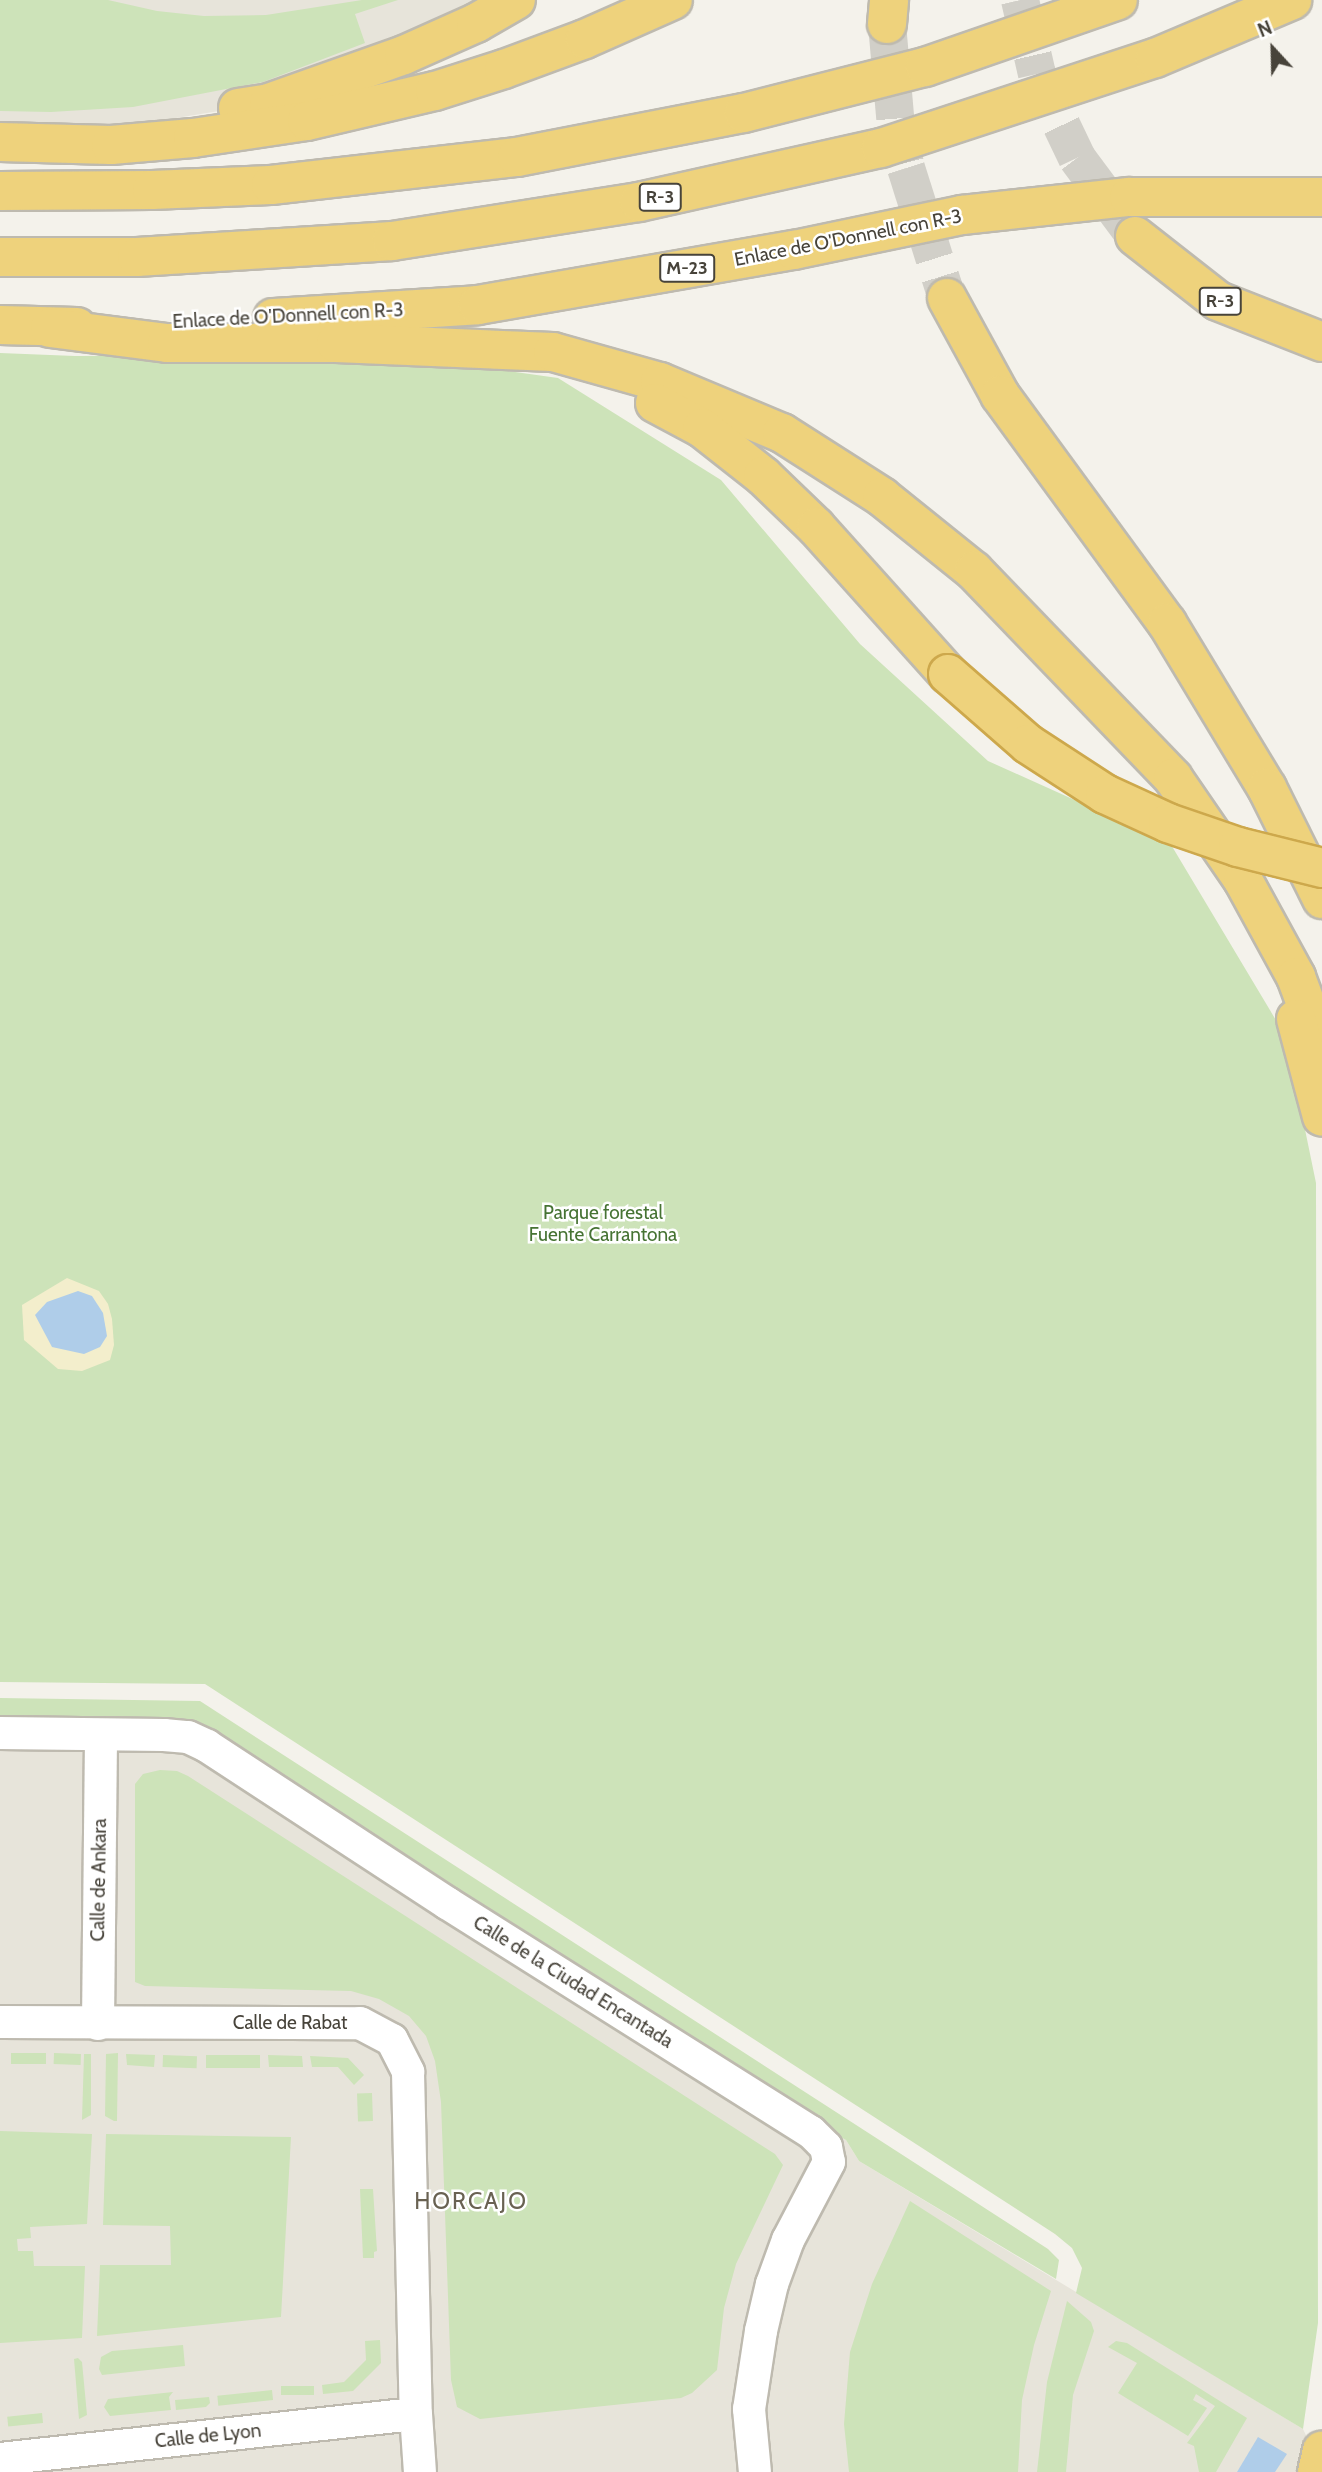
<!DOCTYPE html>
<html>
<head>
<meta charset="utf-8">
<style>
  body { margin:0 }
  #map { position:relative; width:1322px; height:2472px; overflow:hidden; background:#f4f2eb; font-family:Cabin,sans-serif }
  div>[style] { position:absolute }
  .residential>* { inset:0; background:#e7e4da }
  .green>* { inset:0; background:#cde3b9; transform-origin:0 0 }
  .sand>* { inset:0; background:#f3eecc }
  .water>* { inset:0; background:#afcde9 }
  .highway-tunnel>* { height:38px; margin-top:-19px; transform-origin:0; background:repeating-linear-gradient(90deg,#d1cfc8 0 38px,transparent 0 57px) }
  .roads { filter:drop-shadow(2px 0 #bebaaf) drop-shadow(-2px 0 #bebaaf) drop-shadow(0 2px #bebaaf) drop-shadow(0 -2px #bebaaf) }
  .minor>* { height:32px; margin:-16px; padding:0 16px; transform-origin:16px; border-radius:16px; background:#fff }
  .highway>* { height:38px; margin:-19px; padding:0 19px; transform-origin:19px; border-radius:19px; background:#eed27c }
  .bridges { filter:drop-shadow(2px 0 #cda84c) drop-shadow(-2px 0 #cda84c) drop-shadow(0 2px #cda84c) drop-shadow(0 -2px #cda84c) }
  .highway-bridge>* { height:38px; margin:-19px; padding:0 19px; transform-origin:19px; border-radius:19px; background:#eed27c }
  span { translate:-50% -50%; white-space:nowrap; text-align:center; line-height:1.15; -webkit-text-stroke:5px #fff; paint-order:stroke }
  .shield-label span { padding:2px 5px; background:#fff; border:2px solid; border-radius:5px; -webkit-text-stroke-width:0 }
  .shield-label { font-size:18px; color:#47433a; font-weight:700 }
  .street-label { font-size:19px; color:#47433a }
  .park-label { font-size:19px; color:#467333 }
  .quarter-label { font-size:23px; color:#696252; letter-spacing:2px }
  .north { position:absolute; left:1238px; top:14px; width:70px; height:70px; -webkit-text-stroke:5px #fff; paint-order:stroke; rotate:338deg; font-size:19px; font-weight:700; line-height:28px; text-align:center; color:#47433a }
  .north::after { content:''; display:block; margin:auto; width:24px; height:32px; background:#47433a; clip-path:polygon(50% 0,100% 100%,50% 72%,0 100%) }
</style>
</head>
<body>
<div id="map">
  <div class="residential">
    <i style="clip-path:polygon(0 0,516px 0,269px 103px,121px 127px,0 141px)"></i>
    <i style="clip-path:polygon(0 1720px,187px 1721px,313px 1799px,785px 2107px,846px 2140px,859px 2161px,1303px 2429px,1313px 2450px,1299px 2472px,0 2472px)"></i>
  </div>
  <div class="green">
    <i style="clip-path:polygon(0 0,108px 0,157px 11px,204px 16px,266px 15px,362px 0,398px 0,355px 14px,365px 43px,263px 82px,133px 107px,51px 112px,0 111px)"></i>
    <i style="clip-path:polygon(0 353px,75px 356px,394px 355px,558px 378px,721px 480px,860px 644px,988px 761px,1170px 843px,1286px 1037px,1316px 1183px,1318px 2323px,1303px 2429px,1076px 2293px,1082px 2268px,1072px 2248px,1055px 2234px,205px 1684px,0 1682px)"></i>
    <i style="clip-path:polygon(0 1698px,200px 1701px,1048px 2249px,1059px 2260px,1056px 2279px,859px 2161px,846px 2140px,785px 2107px,313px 1799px,187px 1721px,0 1720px)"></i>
    <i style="clip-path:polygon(160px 1770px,177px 1771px,188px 1776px,775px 2154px,783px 2165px,736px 2264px,724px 2308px,717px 2370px,692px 2393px,681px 2398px,480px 2419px,457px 2407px,451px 2380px,441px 2102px,435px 2061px,426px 2036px,409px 2016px,379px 1999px,351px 1991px,145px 1986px,135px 1982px,135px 1784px,143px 1774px)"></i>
    <i style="left:11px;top:2053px;width:35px;height:11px"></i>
    <i style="left:54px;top:2053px;width:27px;height:11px;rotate:2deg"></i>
    <i style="clip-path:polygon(118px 2053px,117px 2121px,114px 2121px,105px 2116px,106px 2054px)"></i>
    <i style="clip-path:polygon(84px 2054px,91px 2054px,91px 2115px,82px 2120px)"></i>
    <i style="clip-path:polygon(126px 2054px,155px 2055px,154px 2067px,127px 2065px)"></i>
    <i style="left:163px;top:2055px;width:34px;height:12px;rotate:2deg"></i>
    <i style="left:206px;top:2055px;width:54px;height:13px"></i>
    <i style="clip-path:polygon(268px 2055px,302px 2056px,303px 2067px,269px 2067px)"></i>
    <i style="clip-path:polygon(310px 2056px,348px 2058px,364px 2075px,354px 2085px,338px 2067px,312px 2067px)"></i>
    <i style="left:372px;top:2093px;width:28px;height:15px;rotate:88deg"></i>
    <i style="clip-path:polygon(0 2131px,92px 2134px,87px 2224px,30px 2227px,31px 2238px,17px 2239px,18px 2251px,33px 2251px,34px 2266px,85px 2266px,82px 2338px,0 2343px)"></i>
    <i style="clip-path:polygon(106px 2134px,291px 2137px,281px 2317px,97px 2336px,100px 2265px,171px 2265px,170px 2226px,103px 2225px)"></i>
    <i style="clip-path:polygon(373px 2189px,377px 2251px,374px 2252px,374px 2258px,363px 2258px,360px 2189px)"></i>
    <i style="clip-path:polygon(910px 2201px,1051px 2291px,1034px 2345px,1022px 2400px,1018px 2472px,849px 2472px,844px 2424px,850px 2352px,872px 2284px)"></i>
    <i style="clip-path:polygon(1067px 2301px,1091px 2322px,1094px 2331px,1073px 2395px,1066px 2472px,1037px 2472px,1047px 2382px)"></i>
    <i style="clip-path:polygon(380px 2340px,381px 2363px,353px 2391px,323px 2394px,322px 2385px,344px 2382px,366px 2360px,365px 2341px)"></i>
    <i style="clip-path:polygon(1116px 2341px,1127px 2343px,1247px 2418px,1216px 2472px,1199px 2472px,1194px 2446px,1187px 2443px,1215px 2406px,1196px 2394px,1193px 2400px,1207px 2408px,1188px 2436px,1118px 2393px,1137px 2363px,1108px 2347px)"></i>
    <i style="clip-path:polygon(183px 2345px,185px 2366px,102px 2375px,99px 2369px,101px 2357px,112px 2351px)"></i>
    <i style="clip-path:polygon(78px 2358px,82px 2362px,87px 2415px,79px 2419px,74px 2359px)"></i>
    <i style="left:314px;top:2386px;width:9px;height:33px;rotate:90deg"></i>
    <i style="left:272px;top:2390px;width:10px;height:55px;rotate:84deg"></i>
    <i style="clip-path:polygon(173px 2392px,169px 2397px,171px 2410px,110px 2416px,104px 2407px,108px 2399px)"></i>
    <i style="clip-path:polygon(209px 2397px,210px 2403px,206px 2407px,176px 2410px,175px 2400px)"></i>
    <i style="left:42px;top:2413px;width:10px;height:35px;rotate:84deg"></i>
  </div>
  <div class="sand">
    <i style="clip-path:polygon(67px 1278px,99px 1291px,108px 1304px,112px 1319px,114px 1345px,110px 1360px,82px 1371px,58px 1369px,24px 1340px,22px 1305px)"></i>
  </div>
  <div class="water">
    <i style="clip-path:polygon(78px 1291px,92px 1296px,103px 1313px,107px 1336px,100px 1347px,84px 1354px,52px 1347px,35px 1315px,47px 1302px)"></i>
    <i style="clip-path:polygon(1258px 2437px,1287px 2454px,1275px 2472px,1237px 2472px)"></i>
  </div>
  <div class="highway-tunnel">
    <i style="left:1020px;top:0;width:76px;rotate:77.1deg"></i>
    <i style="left:1037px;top:74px;width:93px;rotate:64.5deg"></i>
    <i style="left:1077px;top:158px;width:97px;rotate:53.4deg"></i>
    <i style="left:887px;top:24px;width:102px;rotate:85deg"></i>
    <i style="left:896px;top:126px;width:43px;rotate:76.6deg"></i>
    <i style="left:906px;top:168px;width:136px;rotate:72.5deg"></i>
  </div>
  <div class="roads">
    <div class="minor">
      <i style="left:0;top:1733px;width:164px;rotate:0.7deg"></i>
      <i style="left:164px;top:1735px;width:24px;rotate:5deg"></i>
      <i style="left:188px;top:1737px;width:21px;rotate:25deg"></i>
      <i style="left:207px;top:1746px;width:287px;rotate:33.2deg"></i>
      <i style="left:447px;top:1903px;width:430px;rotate:32.2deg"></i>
      <i style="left:811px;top:2132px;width:21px;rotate:45deg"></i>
      <i style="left:826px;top:2147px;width:15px;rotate:79deg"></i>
      <i style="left:829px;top:2162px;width:88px;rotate:117.7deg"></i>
      <i style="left:788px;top:2240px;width:47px;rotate:110deg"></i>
      <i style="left:772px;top:2284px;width:48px;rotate:103.2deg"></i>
      <i style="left:761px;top:2331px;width:79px;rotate:98.7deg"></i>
      <i style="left:749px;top:2409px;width:63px;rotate:84.6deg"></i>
      <i style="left:0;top:2022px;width:360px;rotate:0.2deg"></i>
      <i style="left:360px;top:2023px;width:36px;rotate:28deg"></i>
      <i style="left:392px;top:2040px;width:36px;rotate:63deg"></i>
      <i style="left:408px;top:2072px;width:342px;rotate:88.7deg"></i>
      <i style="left:416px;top:2414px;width:58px;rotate:86.1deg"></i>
      <i style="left:98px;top:2024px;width:289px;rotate:-89.4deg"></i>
      <i style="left:0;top:2459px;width:418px;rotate:-6.2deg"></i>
    </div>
    <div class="highway">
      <i style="left:887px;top:24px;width:24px;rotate:-85deg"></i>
      <i style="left:238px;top:108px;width:31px;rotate:-9deg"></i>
      <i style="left:269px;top:103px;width:143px;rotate:-19.6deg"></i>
      <i style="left:404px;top:55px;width:79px;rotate:-24deg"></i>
      <i style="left:476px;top:23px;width:46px;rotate:-29.9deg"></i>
      <i style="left:0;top:142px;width:111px;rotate:1.5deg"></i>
      <i style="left:111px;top:145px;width:82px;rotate:-4.9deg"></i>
      <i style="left:193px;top:138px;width:115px;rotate:-8.5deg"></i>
      <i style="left:307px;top:121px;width:131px;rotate:-13.2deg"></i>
      <i style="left:435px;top:91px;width:72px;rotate:-17.7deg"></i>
      <i style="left:504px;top:69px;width:86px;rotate:-20.3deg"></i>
      <i style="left:585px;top:39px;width:96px;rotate:-23.9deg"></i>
      <i style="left:0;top:191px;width:152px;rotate:-0.4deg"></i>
      <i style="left:152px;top:190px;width:119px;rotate:-2.4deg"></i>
      <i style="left:271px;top:185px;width:248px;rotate:-6.5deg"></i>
      <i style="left:517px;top:157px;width:231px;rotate:-11deg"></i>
      <i style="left:744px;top:113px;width:187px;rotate:-14.3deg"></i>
      <i style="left:925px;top:67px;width:204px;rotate:-19.1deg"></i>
      <i style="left:1135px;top:236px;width:105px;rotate:38.1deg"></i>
      <i style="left:1218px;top:301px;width:112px;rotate:21.5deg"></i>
      <i style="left:0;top:257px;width:137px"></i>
      <i style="left:137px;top:257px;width:256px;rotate:-3.6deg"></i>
      <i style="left:392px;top:241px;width:250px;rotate:-9deg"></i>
      <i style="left:639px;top:202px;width:248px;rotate:-12.6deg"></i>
      <i style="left:881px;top:148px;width:288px;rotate:-18.2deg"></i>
      <i style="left:1155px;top:58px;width:149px;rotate:-22.9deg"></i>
      <i style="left:947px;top:298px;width:111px;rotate:61.3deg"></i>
      <i style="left:1000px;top:395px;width:283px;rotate:53.8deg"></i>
      <i style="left:1167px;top:623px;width:193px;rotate:58.8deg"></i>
      <i style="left:1267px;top:788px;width:124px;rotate:63.6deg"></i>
      <i style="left:273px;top:318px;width:205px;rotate:-3.6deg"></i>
      <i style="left:478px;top:305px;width:321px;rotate:-9.9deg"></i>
      <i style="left:794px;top:250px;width:172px;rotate:-11.8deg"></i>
      <i style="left:962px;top:215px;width:168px;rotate:-6.2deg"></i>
      <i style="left:1129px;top:197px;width:193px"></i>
      <i style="left:0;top:325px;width:77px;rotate:1.5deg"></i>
      <i style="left:50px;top:328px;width:118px;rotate:7.3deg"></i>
      <i style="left:167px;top:343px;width:169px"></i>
      <i style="left:336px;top:343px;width:217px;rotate:2.4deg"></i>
      <i style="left:553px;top:352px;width:111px;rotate:15.7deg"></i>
      <i style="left:660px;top:382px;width:132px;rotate:22.7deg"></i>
      <i style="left:782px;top:433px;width:119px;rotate:32.6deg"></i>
      <i style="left:882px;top:497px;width:118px;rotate:38.8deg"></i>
      <i style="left:974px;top:571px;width:287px;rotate:46.1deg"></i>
      <i style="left:1173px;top:778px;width:124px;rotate:55.5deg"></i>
      <i style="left:1243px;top:880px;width:111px;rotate:61.3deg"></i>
      <i style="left:1296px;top:977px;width:75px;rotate:69.6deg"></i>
      <i style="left:655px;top:403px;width:53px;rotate:28deg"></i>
      <i style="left:702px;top:428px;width:78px;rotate:38.2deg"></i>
      <i style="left:763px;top:476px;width:74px;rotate:43.9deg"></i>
      <i style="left:816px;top:527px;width:198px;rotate:48.1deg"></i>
      <i style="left:1296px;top:1019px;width:101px;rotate:75.1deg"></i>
      <i style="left:1317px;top:2472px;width:22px;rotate:-77deg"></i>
    </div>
  </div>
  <div class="bridges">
    <div class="highway-bridge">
      <i style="left:948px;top:674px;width:106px;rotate:41.2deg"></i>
      <i style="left:1028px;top:744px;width:92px;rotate:33deg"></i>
      <i style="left:1105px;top:794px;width:69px;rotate:24.7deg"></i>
      <i style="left:1168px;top:823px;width:74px;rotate:18.9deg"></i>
      <i style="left:1238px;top:847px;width:87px;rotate:14deg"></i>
    </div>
  </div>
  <div class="shield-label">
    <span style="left:660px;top:197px">R-3</span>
    <span style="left:687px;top:268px">M-23</span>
    <span style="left:1220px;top:301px">R-3</span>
  </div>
  <div class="street-label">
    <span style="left:848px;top:238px;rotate:-11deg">Enlace de O'Donnell con R-3</span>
    <span style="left:288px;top:316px;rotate:-3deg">Enlace de O'Donnell con R-3</span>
    <span style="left:99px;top:1880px;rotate:-89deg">Calle de Ankara</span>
    <span style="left:573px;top:1982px;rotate:32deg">Calle de la Ciudad Encantada</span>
    <span style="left:290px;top:2023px">Calle de Rabat</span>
    <span style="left:208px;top:2436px;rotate:-6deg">Calle de Lyon</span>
  </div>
  <div class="park-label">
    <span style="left:603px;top:1224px">Parque forestal<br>Fuente Carrantona</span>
  </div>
  <div class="quarter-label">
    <span style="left:471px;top:2201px">HORCAJO</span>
  </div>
  <div class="north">N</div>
</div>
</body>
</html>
